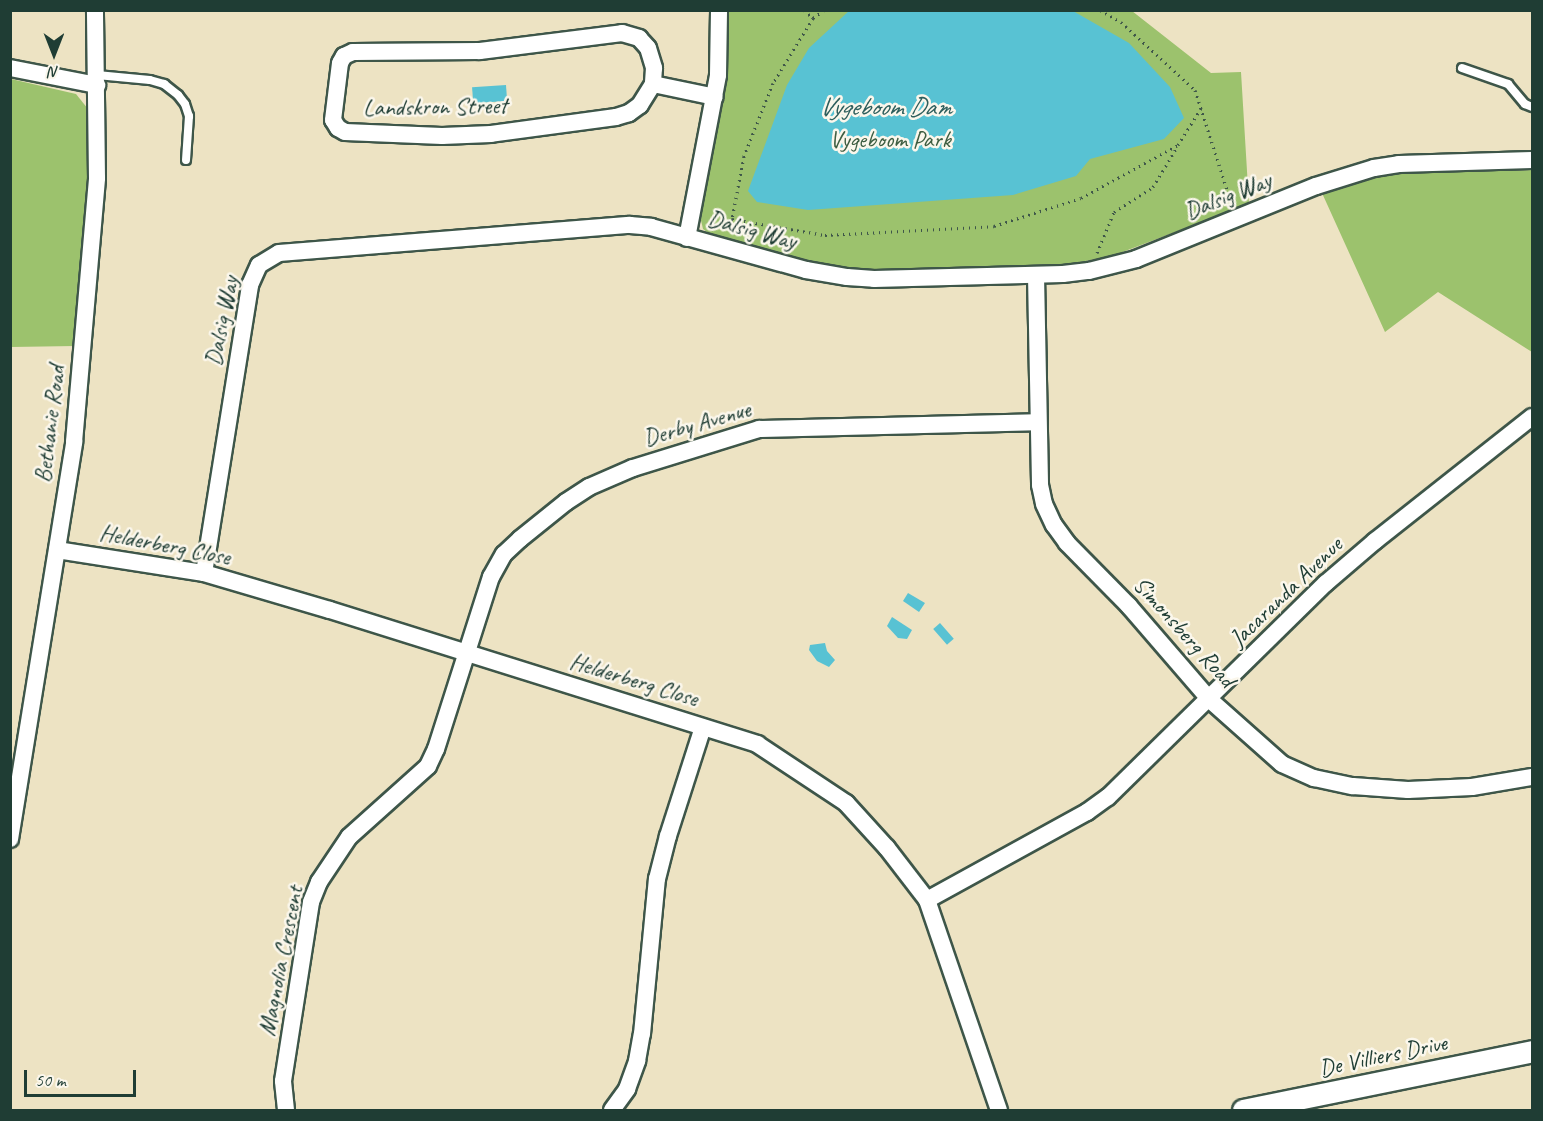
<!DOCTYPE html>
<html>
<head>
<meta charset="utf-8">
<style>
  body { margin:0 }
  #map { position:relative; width:1543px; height:1121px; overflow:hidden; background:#ede3c3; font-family:Caveat,sans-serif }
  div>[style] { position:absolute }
  .green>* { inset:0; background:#9cc26d }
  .water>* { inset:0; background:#58c2d3; transform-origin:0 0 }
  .path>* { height:3px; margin-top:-1.5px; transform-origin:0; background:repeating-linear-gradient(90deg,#3e5649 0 1.5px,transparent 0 6px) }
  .roads { filter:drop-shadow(2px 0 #3e5649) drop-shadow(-2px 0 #3e5649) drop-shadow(0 2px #3e5649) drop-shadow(0 -2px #3e5649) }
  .service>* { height:8px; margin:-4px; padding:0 4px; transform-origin:4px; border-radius:4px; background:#fff }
  .minor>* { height:16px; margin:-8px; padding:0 8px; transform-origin:8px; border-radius:8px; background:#fff }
  .tertiary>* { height:21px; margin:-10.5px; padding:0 10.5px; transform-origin:10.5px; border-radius:10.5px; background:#fff }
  span { translate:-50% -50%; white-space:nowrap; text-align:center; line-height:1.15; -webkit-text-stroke:5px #fbf7ec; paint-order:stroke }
  .street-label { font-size:24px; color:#1f3d34 }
  .park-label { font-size:24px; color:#3e5e42 }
  .water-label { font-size:26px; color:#2d5e5c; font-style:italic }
  .frame { position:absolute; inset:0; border:12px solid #1f3d34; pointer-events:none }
  .north { position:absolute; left:24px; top:24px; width:60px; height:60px; -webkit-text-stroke:4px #fbf7ec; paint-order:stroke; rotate:180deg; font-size:16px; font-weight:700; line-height:24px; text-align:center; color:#1f3d34 }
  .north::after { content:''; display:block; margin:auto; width:21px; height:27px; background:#1f3d34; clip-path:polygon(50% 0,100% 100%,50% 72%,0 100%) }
  .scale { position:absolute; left:24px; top:1070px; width:112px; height:27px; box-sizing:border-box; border:3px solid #1f3d34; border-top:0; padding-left:8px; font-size:18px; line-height:21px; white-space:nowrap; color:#1f3d34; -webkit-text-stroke:4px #fbf7ec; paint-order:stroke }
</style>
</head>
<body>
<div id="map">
  <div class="green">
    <i style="clip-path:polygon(727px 11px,1132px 11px,1211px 73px,1241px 72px,1249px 204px,1112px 256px,1069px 264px,863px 270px,821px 266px,711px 235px,703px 229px,700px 216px,725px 77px)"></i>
    <i style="clip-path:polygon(11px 79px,76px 94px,88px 109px,87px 197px,75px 346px,11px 347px)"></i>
    <i style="clip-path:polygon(1532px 170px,1532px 352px,1438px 292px,1385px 332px,1322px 193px,1365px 179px,1403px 173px)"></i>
  </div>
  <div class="water">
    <i style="clip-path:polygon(850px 10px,1073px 11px,1129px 43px,1170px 87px,1184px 118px,1164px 139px,1090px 159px,1076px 176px,1013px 195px,808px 210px,757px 202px,748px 191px,787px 85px,809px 48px)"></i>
    <i style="left:506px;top:85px;width:16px;height:34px;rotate:86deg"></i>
    <i style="clip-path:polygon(908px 593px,925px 603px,919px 612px,903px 601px)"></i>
    <i style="clip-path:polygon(892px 617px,912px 630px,907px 639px,898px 638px,887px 626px)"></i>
    <i style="left:940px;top:623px;width:21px;height:9px;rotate:49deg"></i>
    <i style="clip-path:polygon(825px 643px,827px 651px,835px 660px,829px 667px,817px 661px,809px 650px,810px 645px)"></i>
  </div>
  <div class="path">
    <i style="left:804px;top:10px;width:12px;rotate:42deg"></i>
    <i style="left:824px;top:10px;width:14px;rotate:144deg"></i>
    <i style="left:813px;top:18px;width:76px;rotate:121.6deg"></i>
    <i style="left:773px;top:83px;width:79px;rotate:111.7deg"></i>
    <i style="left:744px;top:156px;width:64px;rotate:100.8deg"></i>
    <i style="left:732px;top:219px;width:94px;rotate:9.8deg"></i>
    <i style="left:825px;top:235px;width:169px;rotate:-3deg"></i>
    <i style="left:994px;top:226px;width:91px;rotate:-17.8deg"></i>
    <i style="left:1081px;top:198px;width:111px;rotate:-28.7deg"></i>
    <i style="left:1178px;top:145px;width:44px;rotate:-58.1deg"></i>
    <i style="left:1100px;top:10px;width:24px;rotate:30deg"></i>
    <i style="left:1121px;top:22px;width:100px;rotate:42.6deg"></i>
    <i style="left:1195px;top:90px;width:121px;rotate:72.2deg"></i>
    <i style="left:708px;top:226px;width:25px;rotate:-16deg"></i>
    <i style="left:1097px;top:253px;width:44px;rotate:-67.5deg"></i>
    <i style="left:1114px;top:212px;width:46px;rotate:-32.7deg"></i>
    <i style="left:1153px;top:187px;width:47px;rotate:-59deg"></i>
  </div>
  <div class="roads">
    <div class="service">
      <i style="left:1462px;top:68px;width:49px;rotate:19.2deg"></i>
      <i style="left:1508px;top:84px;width:26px;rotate:50deg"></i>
      <i style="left:1525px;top:104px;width:8px;rotate:23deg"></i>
      <i style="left:97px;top:75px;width:53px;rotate:5.4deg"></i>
      <i style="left:150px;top:80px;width:15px;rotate:16deg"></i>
      <i style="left:164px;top:84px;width:18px;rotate:38deg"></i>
      <i style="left:178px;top:95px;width:11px;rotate:52deg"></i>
      <i style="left:185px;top:104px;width:13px;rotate:72deg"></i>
      <i style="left:189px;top:116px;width:44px;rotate:93.9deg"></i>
    </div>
    <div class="minor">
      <i style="left:622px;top:33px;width:18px;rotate:16deg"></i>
      <i style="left:639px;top:38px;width:13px;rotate:48deg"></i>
      <i style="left:648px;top:48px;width:21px;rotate:73deg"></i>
      <i style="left:654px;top:68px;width:16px;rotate:94deg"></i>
      <i style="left:653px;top:84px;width:25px;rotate:122deg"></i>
      <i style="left:640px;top:105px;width:14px;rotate:144deg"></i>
      <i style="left:629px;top:113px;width:14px;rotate:163deg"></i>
      <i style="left:616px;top:117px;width:126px;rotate:172.3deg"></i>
      <i style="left:491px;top:134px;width:49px;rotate:177.7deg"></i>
      <i style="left:442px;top:136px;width:97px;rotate:-177.6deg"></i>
      <i style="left:345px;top:132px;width:8px;rotate:-150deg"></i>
      <i style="left:338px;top:128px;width:9px;rotate:-122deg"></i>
      <i style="left:333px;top:120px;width:57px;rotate:-83deg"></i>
      <i style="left:340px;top:63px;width:8px;rotate:-60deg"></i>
      <i style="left:344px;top:56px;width:10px;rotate:-24deg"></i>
      <i style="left:353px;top:52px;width:127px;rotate:-0.5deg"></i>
      <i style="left:480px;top:51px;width:143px;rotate:-7.2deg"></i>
      <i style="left:10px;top:68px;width:89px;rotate:11.1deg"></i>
      <i style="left:653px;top:84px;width:63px;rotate:11.8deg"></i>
      <i style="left:687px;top:238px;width:166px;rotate:-79.2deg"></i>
      <i style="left:718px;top:75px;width:65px;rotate:-89.1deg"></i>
      <i style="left:1036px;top:275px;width:210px;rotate:88.9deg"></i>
      <i style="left:1040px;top:485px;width:19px;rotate:78deg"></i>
      <i style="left:1044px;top:504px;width:23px;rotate:65deg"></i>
      <i style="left:1054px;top:525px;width:22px;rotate:54deg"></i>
      <i style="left:1067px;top:543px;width:88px;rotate:45.5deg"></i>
      <i style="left:1129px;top:606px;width:124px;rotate:49.2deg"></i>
      <i style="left:1210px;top:700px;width:96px;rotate:41.6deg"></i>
      <i style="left:1282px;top:764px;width:35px;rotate:24deg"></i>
      <i style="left:1314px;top:778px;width:40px;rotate:12deg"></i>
      <i style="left:1353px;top:786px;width:55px;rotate:4.2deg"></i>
      <i style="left:1408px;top:790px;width:64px;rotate:-2.7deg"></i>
      <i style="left:1472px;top:787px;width:61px;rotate:-9.5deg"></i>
      <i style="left:57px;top:550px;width:149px;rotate:8.9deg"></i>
      <i style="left:204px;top:573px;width:131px;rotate:16.4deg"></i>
      <i style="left:330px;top:610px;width:448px;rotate:17.4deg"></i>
      <i style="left:757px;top:744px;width:107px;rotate:33.5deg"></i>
      <i style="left:846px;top:803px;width:61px;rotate:47.7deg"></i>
      <i style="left:887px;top:848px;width:66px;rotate:52.4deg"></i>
      <i style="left:927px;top:900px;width:222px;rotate:71.1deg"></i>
      <i style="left:204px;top:573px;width:292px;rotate:-80.9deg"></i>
      <i style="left:250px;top:285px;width:22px;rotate:-66deg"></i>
      <i style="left:259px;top:265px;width:23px;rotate:-31deg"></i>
      <i style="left:279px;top:253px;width:352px;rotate:-4.6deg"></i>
      <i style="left:630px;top:225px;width:21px;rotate:5deg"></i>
      <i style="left:651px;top:227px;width:161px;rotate:15.5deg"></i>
      <i style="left:806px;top:270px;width:42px;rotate:9.7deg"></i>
      <i style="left:847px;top:277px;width:27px;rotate:4deg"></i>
      <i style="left:874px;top:279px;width:189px;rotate:-1.5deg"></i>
      <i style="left:1063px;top:274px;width:26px;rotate:-7deg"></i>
      <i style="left:1089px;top:271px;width:49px;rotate:-14.3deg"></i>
      <i style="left:1136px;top:259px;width:194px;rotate:-22.1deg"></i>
      <i style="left:1316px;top:186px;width:61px;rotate:-17.2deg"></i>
      <i style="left:1374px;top:168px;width:25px;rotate:-9deg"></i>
      <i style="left:1399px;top:164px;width:133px;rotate:-1.7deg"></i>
      <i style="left:10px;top:839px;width:402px;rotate:-80.8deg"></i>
      <i style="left:74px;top:442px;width:265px;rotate:-85deg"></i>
      <i style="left:97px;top:178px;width:168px;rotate:-90.7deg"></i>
      <i style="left:927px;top:900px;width:183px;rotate:-28.8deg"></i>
      <i style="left:1087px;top:812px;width:26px;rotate:-36deg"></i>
      <i style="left:1108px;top:797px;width:305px;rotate:-44.5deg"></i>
      <i style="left:1326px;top:583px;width:65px;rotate:-40.6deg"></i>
      <i style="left:1375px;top:541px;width:200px;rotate:-38.3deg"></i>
      <i style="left:286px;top:1110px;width:29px;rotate:-96deg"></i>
      <i style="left:283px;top:1081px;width:181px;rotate:-81.1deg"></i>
      <i style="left:311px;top:902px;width:22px;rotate:-68deg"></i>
      <i style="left:319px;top:882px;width:54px;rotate:-56.3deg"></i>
      <i style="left:349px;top:837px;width:106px;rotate:-41.9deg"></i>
      <i style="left:428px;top:766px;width:19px;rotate:-65deg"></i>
      <i style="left:436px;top:749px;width:181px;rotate:-72.3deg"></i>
      <i style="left:491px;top:577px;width:26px;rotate:-61deg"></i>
      <i style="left:504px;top:554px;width:22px;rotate:-43deg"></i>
      <i style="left:520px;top:539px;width:59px;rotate:-38.8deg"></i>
      <i style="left:566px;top:502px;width:27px;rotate:-33deg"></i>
      <i style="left:589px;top:487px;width:48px;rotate:-23.4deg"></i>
      <i style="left:633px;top:468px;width:132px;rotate:-17.2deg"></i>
      <i style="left:759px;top:429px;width:279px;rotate:-1.4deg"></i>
      <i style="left:612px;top:1110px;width:26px;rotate:-54deg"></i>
      <i style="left:627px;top:1089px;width:30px;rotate:-70deg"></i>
      <i style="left:637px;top:1061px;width:27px;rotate:-80deg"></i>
      <i style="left:642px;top:1034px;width:156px;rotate:-84.5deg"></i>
      <i style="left:657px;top:879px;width:44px;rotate:-75.7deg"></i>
      <i style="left:668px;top:836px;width:114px;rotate:-72.2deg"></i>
    </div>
    <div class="tertiary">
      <i style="left:1243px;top:1110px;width:295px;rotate:-11.5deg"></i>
    </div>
  </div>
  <div class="street-label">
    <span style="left:435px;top:107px;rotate:-1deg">Landskron Street</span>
    <span style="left:1228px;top:196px;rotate:-22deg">Dalsig Way</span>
    <span style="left:752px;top:230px;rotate:15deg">Dalsig Way</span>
    <span style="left:222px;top:321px;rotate:-79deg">Dalsig Way</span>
    <span style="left:50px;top:424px;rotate:-83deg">Bethanie Road</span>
    <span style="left:697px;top:424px;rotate:-16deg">Derby Avenue</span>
    <span style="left:165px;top:545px;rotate:11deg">Helderberg Close</span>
    <span style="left:1286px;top:592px;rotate:-44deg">Jacaranda Avenue</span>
    <span style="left:1184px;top:632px;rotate:48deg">Simonsberg Road</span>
    <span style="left:634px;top:680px;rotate:17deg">Helderberg Close</span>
    <span style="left:281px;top:961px;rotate:-79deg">Magnolia Crescent</span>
    <span style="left:1383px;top:1056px;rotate:-12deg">De Villiers Drive</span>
  </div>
  <div class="park-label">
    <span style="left:890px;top:140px">Vygeboom Park</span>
  </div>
  <div class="water-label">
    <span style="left:885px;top:107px">Vygeboom Dam</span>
  </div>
  <div class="frame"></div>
  <div class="north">N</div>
  <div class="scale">50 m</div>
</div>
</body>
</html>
